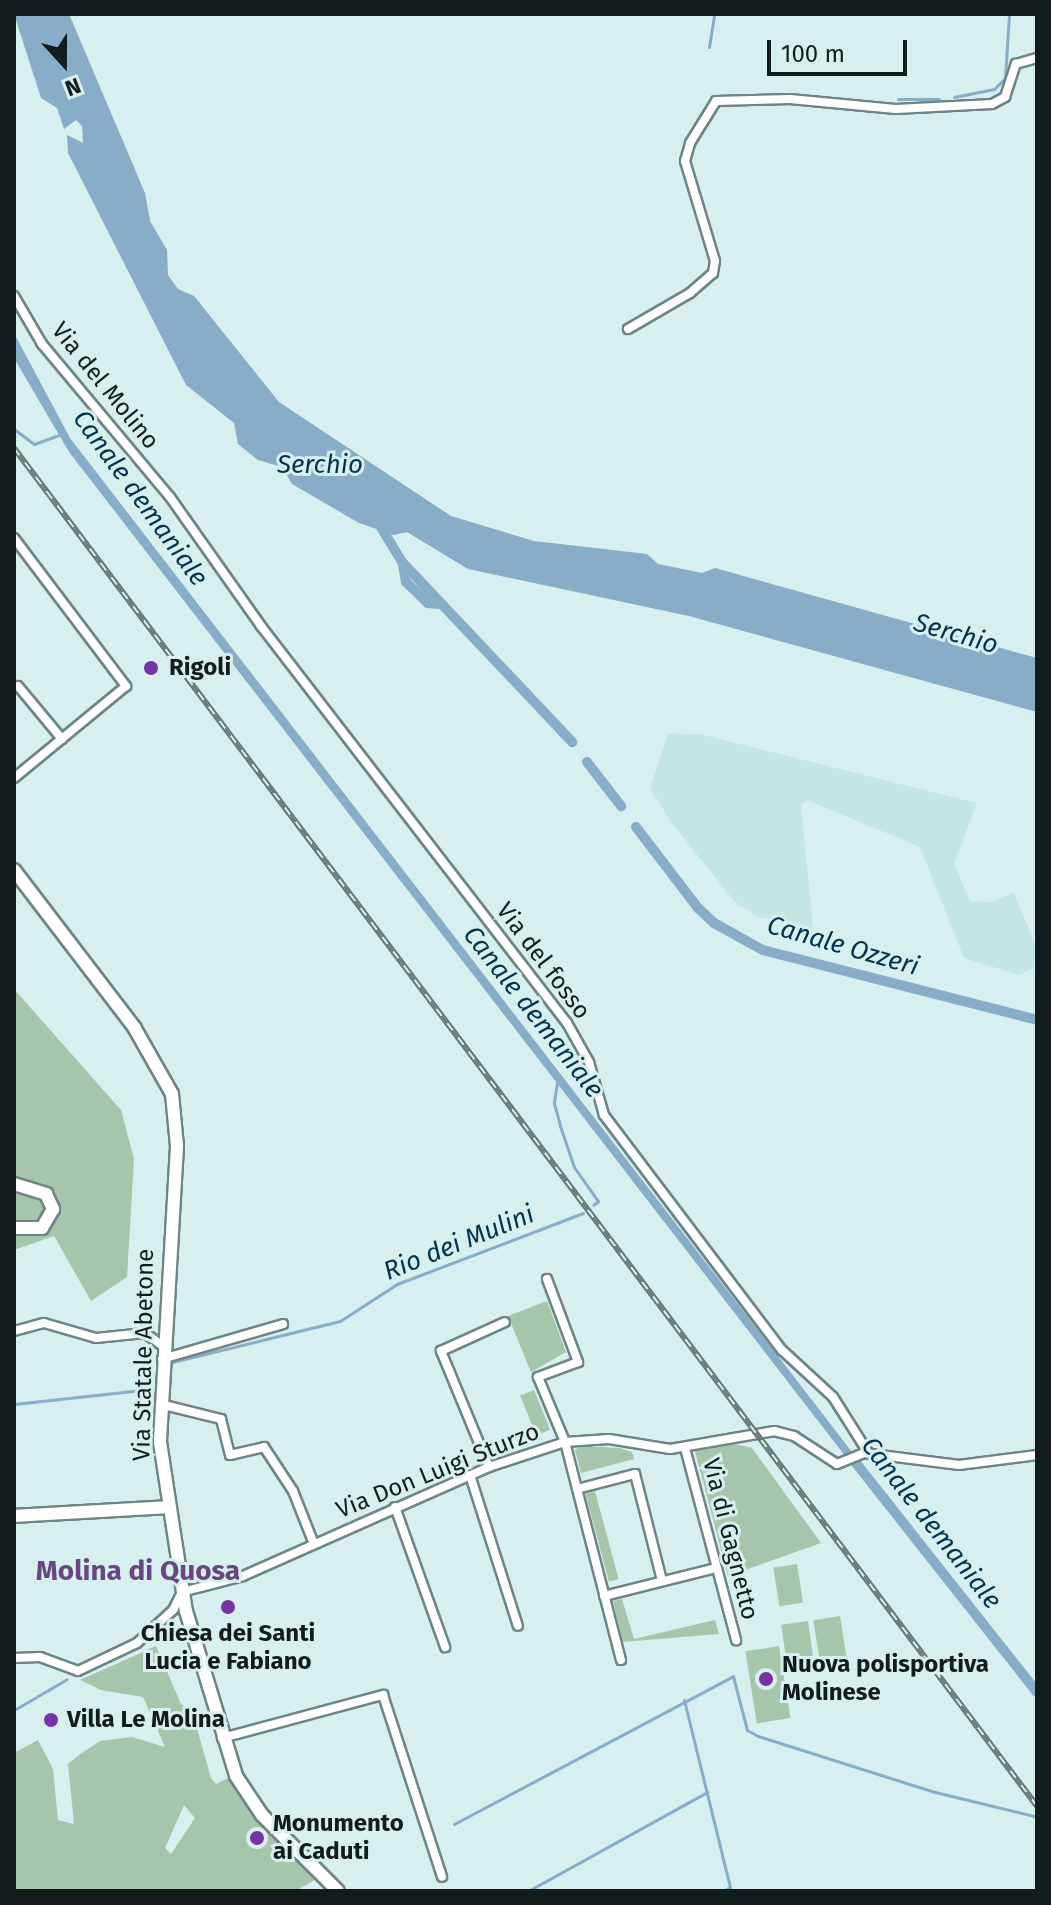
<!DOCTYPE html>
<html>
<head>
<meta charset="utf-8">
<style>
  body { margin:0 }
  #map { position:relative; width:1051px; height:1905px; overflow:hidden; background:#d7efef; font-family:"Fira Sans",sans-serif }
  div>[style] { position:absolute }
  .built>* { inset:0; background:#c3e6e5 }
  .green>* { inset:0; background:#a6c6ac; transform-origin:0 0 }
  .water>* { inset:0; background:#88adc8 }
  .stream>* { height:3px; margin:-1.5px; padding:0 1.5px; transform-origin:1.5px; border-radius:1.5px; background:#88adc8 }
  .canal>* { height:10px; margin:-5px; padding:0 5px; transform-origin:5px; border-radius:5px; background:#88adc8 }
  .roads { filter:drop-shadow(2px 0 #6e8585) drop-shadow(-2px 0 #6e8585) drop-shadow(0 2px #6e8585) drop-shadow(0 -2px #6e8585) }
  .street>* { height:8px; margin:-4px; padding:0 4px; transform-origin:4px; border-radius:4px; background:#fff }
  .secondary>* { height:12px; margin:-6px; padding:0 6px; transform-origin:6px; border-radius:6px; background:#fff }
  .rail>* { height:6px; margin-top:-3px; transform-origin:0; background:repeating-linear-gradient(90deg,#d7efef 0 9px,#677676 0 18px); box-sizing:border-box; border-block:2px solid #677676 }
  .dots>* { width:22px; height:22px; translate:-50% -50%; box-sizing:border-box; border:4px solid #d7efef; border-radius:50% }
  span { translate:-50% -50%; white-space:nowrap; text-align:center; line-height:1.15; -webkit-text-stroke:6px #d7efef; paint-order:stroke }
  .street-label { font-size:24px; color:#131c1c }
  .poi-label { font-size:24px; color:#131c1c; font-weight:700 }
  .left { translate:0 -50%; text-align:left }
  .water-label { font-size:26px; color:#02324e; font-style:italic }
  .quarter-label { font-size:28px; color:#674681; font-weight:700 }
  .frame { position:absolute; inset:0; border:16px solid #131c1c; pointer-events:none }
  .north { position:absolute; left:24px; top:24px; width:80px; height:80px; -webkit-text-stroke:6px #d7efef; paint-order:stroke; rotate:159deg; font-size:22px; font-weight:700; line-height:32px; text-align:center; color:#131c1c }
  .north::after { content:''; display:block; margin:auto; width:28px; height:36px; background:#131c1c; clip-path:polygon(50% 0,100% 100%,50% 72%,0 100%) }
  .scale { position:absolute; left:767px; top:40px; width:140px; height:36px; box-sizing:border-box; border:4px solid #131c1c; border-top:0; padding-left:10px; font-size:24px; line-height:28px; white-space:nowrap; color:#131c1c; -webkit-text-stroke:6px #d7efef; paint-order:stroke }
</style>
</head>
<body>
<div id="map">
  <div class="built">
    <i style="clip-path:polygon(668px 733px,704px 735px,977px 803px,954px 864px,970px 901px,990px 902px,1014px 893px,1037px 949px,1033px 968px,1019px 975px,964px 958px,920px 847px,807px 800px,801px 805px,813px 928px,758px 917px,735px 902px,671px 822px,650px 788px)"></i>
  </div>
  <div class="green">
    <i style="clip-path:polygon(14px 989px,121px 1110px,134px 1159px,127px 1277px,91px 1301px,54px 1236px,14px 1250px)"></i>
    <i style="clip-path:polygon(547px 1301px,566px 1352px,531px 1372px,508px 1316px)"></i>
    <i style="left:534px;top:1390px;width:43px;height:15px;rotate:68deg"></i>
    <i style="clip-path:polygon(734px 1444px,752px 1448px,821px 1543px,728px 1576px,695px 1451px)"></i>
    <i style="clip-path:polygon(581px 1446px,620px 1448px,632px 1452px,634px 1459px,581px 1473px,575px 1450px)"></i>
    <i style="left:595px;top:1491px;width:91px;height:10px;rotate:75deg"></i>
    <i style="left:797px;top:1564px;width:39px;height:24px;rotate:81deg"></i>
    <i style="clip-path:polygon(622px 1599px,634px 1639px,715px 1620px,719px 1634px,623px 1642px,613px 1601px)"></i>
    <i style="left:840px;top:1616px;width:53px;height:27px;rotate:81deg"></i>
    <i style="left:808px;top:1621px;width:51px;height:27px;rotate:82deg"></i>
    <i style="clip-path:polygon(evenodd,156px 1646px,181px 1704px,192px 1711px,211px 1778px,216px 1784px,228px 1778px,251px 1814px,316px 1879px,296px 1891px,14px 1891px,14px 1753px,38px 1740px,53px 1769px,58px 1820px,74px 1824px,68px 1764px,79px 1755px,100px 1741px,132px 1737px,165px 1747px,143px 1697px,101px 1690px,80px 1680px,156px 1646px,184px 1805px,195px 1818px,171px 1854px,165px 1848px,184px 1805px)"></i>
    <i style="left:779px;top:1646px;width:73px;height:34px;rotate:81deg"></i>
  </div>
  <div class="water">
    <i style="clip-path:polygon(14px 14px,69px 14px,145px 193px,150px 221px,167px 250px,168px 275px,178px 289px,194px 296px,279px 402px,451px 516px,534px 541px,647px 554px,658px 564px,702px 573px,715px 568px,1037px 658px,1037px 712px,689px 616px,468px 569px,407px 532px,394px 535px,359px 523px,292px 484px,282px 467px,258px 460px,238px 444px,234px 423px,186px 385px,68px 153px,67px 135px,83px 143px,82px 126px,76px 120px,64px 129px,57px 108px,41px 98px)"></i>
    <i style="clip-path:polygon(14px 333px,70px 438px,862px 1465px,856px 1470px,69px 452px,14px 358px)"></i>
  </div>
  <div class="stream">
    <i style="left:709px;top:47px;width:33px;rotate:-81deg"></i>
    <i style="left:954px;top:97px;width:41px;rotate:-11.3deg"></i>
    <i style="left:994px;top:89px;width:16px;rotate:-45deg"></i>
    <i style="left:1005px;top:78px;width:64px;rotate:-86.4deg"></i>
    <i style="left:898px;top:99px;width:41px"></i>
    <i style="left:14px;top:429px;width:25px;rotate:37deg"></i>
    <i style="left:34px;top:444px;width:29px;rotate:-20deg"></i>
    <i style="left:557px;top:1083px;width:20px;rotate:99deg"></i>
    <i style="left:554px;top:1103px;width:24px;rotate:75deg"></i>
    <i style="left:560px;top:1126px;width:43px;rotate:71.1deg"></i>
    <i style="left:574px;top:1167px;width:42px;rotate:54.8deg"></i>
    <i style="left:598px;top:1201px;width:6px;rotate:141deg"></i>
    <i style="left:168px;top:1363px;width:177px;rotate:-13.7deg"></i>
    <i style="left:340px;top:1321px;width:68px;rotate:-33deg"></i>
    <i style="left:397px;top:1284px;width:199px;rotate:-20.9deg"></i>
    <i style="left:14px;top:1404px;width:138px;rotate:-6.2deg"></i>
    <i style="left:684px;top:1700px;width:193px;rotate:76.2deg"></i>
    <i style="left:730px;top:1887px;width:8px;rotate:150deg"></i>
    <i style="left:14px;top:1710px;width:61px;rotate:-30.3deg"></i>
    <i style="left:454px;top:1824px;width:316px;rotate:-27.9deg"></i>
    <i style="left:733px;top:1676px;width:56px;rotate:75.5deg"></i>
    <i style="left:747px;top:1730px;width:13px;rotate:29deg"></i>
    <i style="left:758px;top:1736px;width:182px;rotate:17.6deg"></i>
    <i style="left:931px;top:1791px;width:106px;rotate:13.6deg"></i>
    <i style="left:528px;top:1891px;width:205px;rotate:-28.9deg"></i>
  </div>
  <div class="canal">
    <i style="left:376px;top:519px;width:50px;rotate:58.8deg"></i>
    <i style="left:402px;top:562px;width:248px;rotate:46.6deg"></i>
    <i style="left:403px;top:565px;width:17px;rotate:80deg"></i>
    <i style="left:406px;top:582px;width:30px;rotate:44deg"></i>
    <i style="left:428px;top:603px;width:11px;rotate:5deg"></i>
    <i style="left:587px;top:762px;width:56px;rotate:52.3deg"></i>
    <i style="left:636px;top:827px;width:102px;rotate:52.6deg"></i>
    <i style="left:698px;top:908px;width:22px;rotate:43deg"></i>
    <i style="left:714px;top:923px;width:56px;rotate:28.9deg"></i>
    <i style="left:763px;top:950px;width:283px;rotate:14.3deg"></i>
    <i style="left:852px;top:1458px;width:298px;rotate:51.7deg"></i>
  </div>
  <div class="roads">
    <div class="street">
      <i style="left:14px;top:296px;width:56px;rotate:59.7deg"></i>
      <i style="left:42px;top:344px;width:199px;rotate:50.1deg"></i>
      <i style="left:170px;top:497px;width:158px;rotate:54.8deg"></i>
      <i style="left:261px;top:626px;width:501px;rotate:52.38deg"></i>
      <i style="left:567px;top:1023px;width:45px;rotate:60.6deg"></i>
      <i style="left:589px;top:1062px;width:55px;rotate:74.2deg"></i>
      <i style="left:604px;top:1115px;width:295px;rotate:52.9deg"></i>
      <i style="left:782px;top:1350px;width:69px;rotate:42.7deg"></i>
      <i style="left:833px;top:1397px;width:67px;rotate:57.7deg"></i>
      <i style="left:628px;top:329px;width:72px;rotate:-30.1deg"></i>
      <i style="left:690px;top:293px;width:30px;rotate:-41deg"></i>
      <i style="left:713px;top:273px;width:12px;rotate:-81deg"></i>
      <i style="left:715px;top:261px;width:104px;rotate:-106.7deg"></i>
      <i style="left:685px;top:161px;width:19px;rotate:-74deg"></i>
      <i style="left:690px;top:143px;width:49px;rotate:-58.2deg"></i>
      <i style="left:716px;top:101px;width:74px;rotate:-1.5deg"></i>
      <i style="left:790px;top:99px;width:106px;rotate:5.4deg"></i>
      <i style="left:896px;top:109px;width:96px;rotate:-3deg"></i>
      <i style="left:992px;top:104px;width:15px;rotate:-28deg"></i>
      <i style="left:1005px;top:97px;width:35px;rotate:-72deg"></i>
      <i style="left:1016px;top:64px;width:22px;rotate:-16deg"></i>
      <i style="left:14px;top:538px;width:186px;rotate:52.9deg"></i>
      <i style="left:126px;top:686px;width:145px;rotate:140.6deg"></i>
      <i style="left:18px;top:686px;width:69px;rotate:50.3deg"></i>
      <i style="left:547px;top:1279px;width:89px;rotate:69.5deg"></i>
      <i style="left:578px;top:1362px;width:43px;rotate:159.4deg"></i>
      <i style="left:538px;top:1377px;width:70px;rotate:67.4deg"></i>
      <i style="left:565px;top:1442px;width:225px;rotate:75.6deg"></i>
      <i style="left:14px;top:1331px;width:31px;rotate:-15deg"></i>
      <i style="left:44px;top:1323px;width:54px;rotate:16.1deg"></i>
      <i style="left:96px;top:1338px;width:49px;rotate:-5.8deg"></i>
      <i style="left:145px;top:1333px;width:22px;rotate:36deg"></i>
      <i style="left:162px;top:1359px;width:126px;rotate:-16.1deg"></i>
      <i style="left:160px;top:1404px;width:63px;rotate:13.8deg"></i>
      <i style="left:221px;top:1419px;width:37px;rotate:76deg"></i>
      <i style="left:230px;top:1455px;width:35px;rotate:-13deg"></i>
      <i style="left:264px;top:1447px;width:53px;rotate:56.6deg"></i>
      <i style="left:293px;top:1491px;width:57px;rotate:68.4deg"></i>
      <i style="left:685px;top:1448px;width:199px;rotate:75.1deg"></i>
      <i style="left:489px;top:1467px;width:126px;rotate:-112.5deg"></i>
      <i style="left:441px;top:1351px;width:70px;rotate:-24.4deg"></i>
      <i style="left:470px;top:1475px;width:158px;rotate:72.4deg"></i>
      <i style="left:577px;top:1489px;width:60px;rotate:-14.5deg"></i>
      <i style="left:635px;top:1474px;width:110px;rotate:75.8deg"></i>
      <i style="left:395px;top:1507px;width:149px;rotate:70.3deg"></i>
      <i style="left:604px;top:1596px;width:115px;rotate:-14deg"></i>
      <i style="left:14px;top:1658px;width:26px;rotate:-2deg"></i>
      <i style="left:40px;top:1657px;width:40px;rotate:20.2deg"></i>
      <i style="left:78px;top:1671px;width:65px;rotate:-25.4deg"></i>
      <i style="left:137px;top:1643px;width:49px;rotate:-42.5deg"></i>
      <i style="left:173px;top:1610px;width:20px;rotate:-63deg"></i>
      <i style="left:182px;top:1592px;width:63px;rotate:-14.7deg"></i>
      <i style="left:243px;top:1576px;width:269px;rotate:-23.9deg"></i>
      <i style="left:489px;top:1467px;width:80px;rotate:-18.2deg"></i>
      <i style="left:565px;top:1442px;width:44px;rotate:-3.9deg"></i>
      <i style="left:609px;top:1439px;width:62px;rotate:9.3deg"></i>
      <i style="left:670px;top:1449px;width:106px;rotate:-9.8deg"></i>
      <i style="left:774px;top:1431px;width:21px;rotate:14deg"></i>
      <i style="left:794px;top:1436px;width:51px;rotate:33.1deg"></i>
      <i style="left:837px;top:1464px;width:29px;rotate:-22deg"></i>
      <i style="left:864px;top:1453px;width:96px;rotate:7.2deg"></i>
      <i style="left:959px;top:1465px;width:79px;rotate:-7.3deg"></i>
      <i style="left:222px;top:1738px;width:167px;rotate:-15deg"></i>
      <i style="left:383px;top:1695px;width:191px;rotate:72deg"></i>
    </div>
    <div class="secondary">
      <i style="left:14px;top:870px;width:198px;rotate:52.6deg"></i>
      <i style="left:134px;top:1027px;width:77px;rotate:60.4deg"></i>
      <i style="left:172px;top:1094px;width:52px;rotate:84.5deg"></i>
      <i style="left:177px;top:1146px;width:296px;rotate:93.3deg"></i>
      <i style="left:160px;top:1442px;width:171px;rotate:81.3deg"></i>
      <i style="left:186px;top:1611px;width:172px;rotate:73.1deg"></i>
      <i style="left:236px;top:1776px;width:47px;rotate:56.3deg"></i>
      <i style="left:262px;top:1815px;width:107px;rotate:45deg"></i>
      <i style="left:14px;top:1184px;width:34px;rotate:17deg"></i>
      <i style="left:46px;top:1194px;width:17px;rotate:65deg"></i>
      <i style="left:53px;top:1209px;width:22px;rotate:120deg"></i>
      <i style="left:42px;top:1228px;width:28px;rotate:180deg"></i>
      <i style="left:14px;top:1516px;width:155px;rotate:-3.3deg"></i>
    </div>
  </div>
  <div class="rail">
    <i style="left:14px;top:448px;width:1700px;rotate:53.01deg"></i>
  </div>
  <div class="dots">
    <i style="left:151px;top:668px;background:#7832a5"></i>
    <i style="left:228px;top:1607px;background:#7832a5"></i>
    <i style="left:766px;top:1679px;background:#7832a5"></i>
    <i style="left:51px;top:1720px;background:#7832a5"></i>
    <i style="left:257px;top:1838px;background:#7832a5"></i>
  </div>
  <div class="street-label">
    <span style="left:105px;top:386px;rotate:51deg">Via del Molino</span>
    <span style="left:543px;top:961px;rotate:53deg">Via del fosso</span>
    <span style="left:144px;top:1355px;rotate:-89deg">Via Statale Abetone</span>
    <span style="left:438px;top:1471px;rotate:-22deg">Via Don Luigi Sturzo</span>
    <span style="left:730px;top:1539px;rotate:76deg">Via di Gagnetto</span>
  </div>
  <div class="poi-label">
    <span class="left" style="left:169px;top:668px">Rigoli</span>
    <span style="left:228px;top:1648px">Chiesa dei Santi<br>Lucia e Fabiano</span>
    <span class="left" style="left:782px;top:1679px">Nuova polisportiva<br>Molinese</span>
    <span class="left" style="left:67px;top:1720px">Villa Le Molina</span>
    <span class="left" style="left:273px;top:1838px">Monumento<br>ai Caduti</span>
  </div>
  <div class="water-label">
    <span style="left:320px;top:465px">Serchio</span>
    <span style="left:140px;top:498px;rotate:54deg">Canale demaniale</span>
    <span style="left:956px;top:634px;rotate:16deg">Serchio</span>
    <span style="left:843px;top:946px;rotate:16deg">Canale Ozzeri</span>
    <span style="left:533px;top:1012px;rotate:52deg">Canale demaniale</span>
    <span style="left:459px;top:1243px;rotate:-22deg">Rio dei Mulini</span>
    <span style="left:931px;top:1523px;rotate:52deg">Canale demaniale</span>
  </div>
  <div class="quarter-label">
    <span style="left:138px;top:1571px">Molina di Quosa</span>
  </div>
  <div class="frame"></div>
  <div class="north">N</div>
  <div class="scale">100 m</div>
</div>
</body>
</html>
